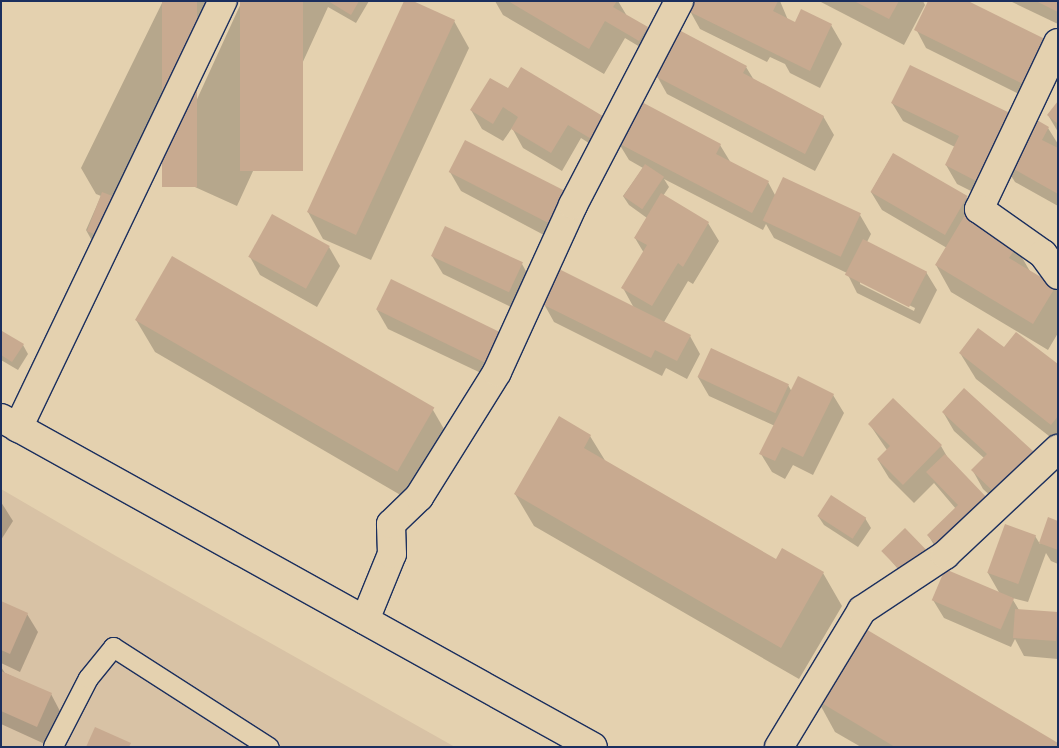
<!DOCTYPE html>
<html>
<head>
<meta charset="utf-8">
<style>
  body { margin:0 }
  #map { position:relative; width:1059px; height:748px; overflow:hidden; background:#e4d1af; font-family:Kalam,sans-serif }
  div>[style] { position:absolute }
  .built>* { inset:0; background:#d8c2a5 }
  .shadow>* { inset:0; background:#0003 }
  .building>* { inset:0; background:#c8aa90; transform-origin:0 0 }
  .roads { filter:drop-shadow(1px 0 #1b2f5e) drop-shadow(-1px 0 #1b2f5e) drop-shadow(0 1px #1b2f5e) drop-shadow(0 -1px #1b2f5e) }
  .lane>* { height:19px; margin:-9.5px; padding:0 9.5px; transform-origin:9.5px; border-radius:9.5px; background:#e4d1af }
  .street>* { height:28px; margin:-14px; padding:0 14px; transform-origin:14px; border-radius:14px; background:#e4d1af }
  .secondary>* { height:28px; margin:-14px; padding:0 14px; transform-origin:14px; border-radius:14px; background:#e4d1af }
  span { translate:-50% -50%; white-space:nowrap; text-align:center; line-height:1.15; -webkit-text-stroke:4px #e4d1af; paint-order:stroke }
  .frame { position:absolute; inset:0; border:2px solid #1b2f5e; pointer-events:none }
</style>
</head>
<body>
<div id="map">
  <div class="built">
    <i style="clip-path:polygon(1px 489px,116px 556px,455px 747px,1px 747px)"></i>
  </div>
  <div class="shadow">
    <i style="clip-path:polygon(163px 1px,212px 1px,106px 247px,91px 239px,86px 230px,101px 196px,96px 194px,81px 168px)"></i>
    <i style="clip-path:polygon(242px 1px,369px 1px,356px 23px,328px 7px,237px 206px,186px 183px,171px 156px)"></i>
    <i style="clip-path:polygon(495px 1px,618px 1px,627px 16px,647px 28px,653px 37px,645px 50px,625px 38px,604px 74px,503px 15px)"></i>
    <i style="clip-path:polygon(694px 1px,780px 1px,788px 20px,795px 23px,831px 25px,842px 44px,820px 88px,790px 73px,785px 64px,770px 57px,767px 62px,700px 29px,690px 11px)"></i>
    <i style="clip-path:polygon(819px 1px,923px 1px,925px 5px,904px 45px)"></i>
    <i style="clip-path:polygon(966px 1px,1037px 103px,926px 48px,916px 29px)"></i>
    <i style="clip-path:polygon(1010px 1px,1058px 1px,1058px 24px)"></i>
    <i style="clip-path:polygon(454px 21px,469px 48px,371px 260px,323px 239px,308px 212px)"></i>
    <i style="clip-path:polygon(746px 67px,754px 80px,823px 116px,834px 135px,815px 171px,667px 94px,657px 76px)"></i>
    <i style="clip-path:polygon(508px 90px,580px 104px,598px 149px,581px 138px,562px 171px,523px 148px,512px 128px,503px 141px,482px 129px,471px 110px)"></i>
    <i style="clip-path:polygon(892px 103px,1011px 115px,1048px 128px,1058px 144px,1058px 206px,1015px 182px,1005px 166px,989px 200px,957px 184px,946px 165px,955px 147px,903px 121px)"></i>
    <i style="clip-path:polygon(1058px 103px,1058px 132px,1048px 115px)"></i>
    <i style="clip-path:polygon(evenodd,618px 142px,720px 145px,731px 163px,768px 182px,775px 195px,860px 215px,871px 234px,867px 242px,926px 272px,937px 290px,920px 324px,857px 293px,847px 273px,774px 238px,766px 224px,763px 230px,664px 179px,669px 187px,663px 196px,708px 223px,719px 241px,693px 284px,688px 281px,664px 322px,690px 336px,700px 354px,687px 379px,666px 368px,662px 376px,554px 322px,544px 304px,634px 308px,623px 288px,644px 253px,635px 238px,647px 218px,629px 205px,623px 196px,643px 168px,629px 160px,618px 142px,860px 281px,915px 308px,914px 311px,860px 284px,860px 281px)"></i>
    <i style="clip-path:polygon(893px 154px,966px 197px,977px 216px,1016px 247px,1031px 273px,1055px 287px,1058px 292px,1058px 333px,1048px 350px,951px 292px,936px 265px,947px 248px,882px 210px,871px 192px)"></i>
    <i style="clip-path:polygon(450px 172px,564px 193px,559px 243px,461px 191px)"></i>
    <i style="clip-path:polygon(329px 247px,340px 266px,317px 307px,260px 275px,250px 257px)"></i>
    <i style="clip-path:polygon(432px 256px,522px 264px,532px 282px,519px 311px,443px 274px)"></i>
    <i style="clip-path:polygon(172px 258px,433px 410px,452px 443px,416px 504px,155px 352px,136px 320px)"></i>
    <i style="clip-path:polygon(377px 310px,503px 335px,500px 382px,388px 329px)"></i>
    <i style="clip-path:polygon(2px 332px,23px 345px,28px 354px,18px 370px,1px 360px)"></i>
    <i style="clip-path:polygon(1005px 349px,1058px 365px,1058px 443px,976px 379px,960px 353px)"></i>
    <i style="clip-path:polygon(698px 377px,788px 385px,792px 392px,833px 395px,844px 413px,813px 475px,793px 465px,785px 479px,772px 472px,761px 454px,775px 426px,709px 396px)"></i>
    <i style="clip-path:polygon(943px 412px,1033px 453px,1043px 471px,1007px 511px,983px 489px,973px 471px,984px 458px,954px 431px)"></i>
    <i style="clip-path:polygon(559px 418px,590px 436px,606px 462px,776px 561px,823px 573px,842px 606px,799px 679px,534px 526px,515px 494px)"></i>
    <i style="clip-path:polygon(870px 425px,941px 446px,949px 460px,989px 502px,939px 553px,928px 535px,956px 509px,934px 483px,914px 503px,889px 478px,878px 460px,887px 450px)"></i>
    <i style="clip-path:polygon(1px 502px,13px 521px,1px 540px)"></i>
    <i style="clip-path:polygon(818px 516px,865px 518px,871px 528px,858px 547px,824px 525px)"></i>
    <i style="clip-path:polygon(1049px 519px,1058px 522px,1058px 564px,1051px 561px,1046px 553px,1028px 602px,1001px 595px,1013px 600px,1019px 610px,1058px 613px,1058px 659px,1024px 656px,1015px 639px,1011px 647px,944px 618px,933px 600px,1000px 594px,988px 573px,1035px 536px,1040px 544px)"></i>
    <i style="clip-path:polygon(925px 550px,930px 560px,908px 581px,883px 551px)"></i>
    <i style="clip-path:polygon(1px 603px,27px 614px,38px 632px,20px 672px,1px 663px)"></i>
    <i style="clip-path:polygon(1px 667px,5px 673px,51px 694px,61px 713px,47px 745px,1px 724px)"></i>
    <i style="clip-path:polygon(817px 699px,1058px 747px,861px 747px,835px 732px)"></i>
  </div>
  <div class="building">
    <i style="left:162px;top:1px;width:35px;height:186px"></i>
    <i style="left:240px;top:1px;width:63px;height:170px"></i>
    <i style="clip-path:polygon(328px 1px,359px 1px,351px 15px)"></i>
    <i style="clip-path:polygon(404px 1px,413px 1px,455px 20px,356px 235px,307px 212px)"></i>
    <i style="clip-path:polygon(508px 1px,617px 1px,613px 7px,648px 27px,639px 41px,605px 21px,589px 49px)"></i>
    <i style="clip-path:polygon(693px 1px,778px 1px,773px 11px,795px 22px,801px 9px,832px 24px,810px 71px,688px 11px)"></i>
    <i style="clip-path:polygon(854px 1px,899px 1px,889px 19px)"></i>
    <i style="clip-path:polygon(928px 1px,968px 1px,1049px 41px,1027px 86px,914px 30px)"></i>
    <i style="clip-path:polygon(1036px 1px,1058px 1px,1058px 12px)"></i>
    <i style="clip-path:polygon(679px 30px,747px 66px,743px 73px,824px 116px,805px 154px,655px 76px)"></i>
    <i style="clip-path:polygon(910px 65px,1012px 114px,978px 182px,945px 165px,959px 136px,891px 103px)"></i>
    <i style="clip-path:polygon(521px 67px,606px 118px,593px 140px,568px 125px,551px 153px,511px 129px,518px 117px,503px 107px,493px 124px,470px 110px,490px 78px,508px 88px)"></i>
    <i style="clip-path:polygon(638px 100px,721px 144px,716px 154px,769px 181px,752px 213px,616px 142px)"></i>
    <i style="clip-path:polygon(1058px 101px,1058px 124px,1047px 115px)"></i>
    <i style="clip-path:polygon(1030px 116px,1049px 127px,1042px 140px,1058px 148px,1058px 194px,1003px 163px)"></i>
    <i style="left:465px;top:140px;width:113px;height:36px;rotate:27deg"></i>
    <i style="left:893px;top:153px;width:86px;height:45px;rotate:30deg"></i>
    <i style="left:645px;top:164px;width:23px;height:39px;rotate:34deg"></i>
    <i style="left:783px;top:177px;width:86px;height:48px;rotate:25deg"></i>
    <i style="left:102px;top:192px;width:19px;height:42px;rotate:21deg"></i>
    <i style="clip-path:polygon(661px 193px,709px 222px,683px 267px,678px 263px,652px 306px,621px 288px,647px 245px,634px 238px)"></i>
    <i style="left:272px;top:214px;width:66px;height:49px;rotate:29deg"></i>
    <i style="clip-path:polygon(965px 215px,1017px 246px,1009px 258px,1056px 286px,1033px 324px,935px 265px)"></i>
    <i style="left:445px;top:226px;width:86px;height:33px;rotate:25deg"></i>
    <i style="left:863px;top:239px;width:72px;height:40px;rotate:27deg"></i>
    <i style="left:172px;top:256px;width:303px;height:74px;rotate:30deg"></i>
    <i style="clip-path:polygon(559px 269px,691px 335px,677px 361px,655px 350px,651px 358px,542px 304px)"></i>
    <i style="left:391px;top:279px;width:126px;height:34px;rotate:26deg"></i>
    <i style="clip-path:polygon(978px 328px,1004px 347px,1016px 332px,1058px 364px,1058px 416px,1051px 425px,959px 353px)"></i>
    <i style="clip-path:polygon(2px 331px,24px 344px,12px 362px,1px 355px)"></i>
    <i style="left:711px;top:348px;width:86px;height:32px;rotate:25deg"></i>
    <i style="clip-path:polygon(798px 376px,834px 394px,803px 457px,782px 447px,775px 461px,759px 454px)"></i>
    <i style="clip-path:polygon(964px 388px,1034px 452px,996px 494px,971px 470px,987px 454px,942px 412px)"></i>
    <i style="clip-path:polygon(893px 398px,942px 445px,903px 485px,877px 459px,890px 446px,868px 424px)"></i>
    <i style="clip-path:polygon(559px 416px,591px 435px,584px 448px,776px 559px,782px 548px,824px 572px,781px 648px,514px 494px)"></i>
    <i style="clip-path:polygon(945px 454px,990px 501px,940px 549px,927px 535px,958px 505px,926px 472px)"></i>
    <i style="left:831px;top:495px;width:42px;height:25px;rotate:33deg"></i>
    <i style="clip-path:polygon(1048px 517px,1058px 521px,1058px 550px,1039px 543px)"></i>
    <i style="left:1005px;top:524px;width:33px;height:52px;rotate:20deg"></i>
    <i style="left:905px;top:528px;width:30px;height:33px;rotate:46deg"></i>
    <i style="left:945px;top:569px;width:75px;height:34px;rotate:23deg"></i>
    <i style="clip-path:polygon(1px 601px,28px 613px,10px 654px,1px 650px)"></i>
    <i style="left:1015px;top:609px;width:43px;height:29px;rotate:4deg"></i>
    <i style="clip-path:polygon(859px 625px,1058px 743px,1058px 747px,895px 747px,815px 699px)"></i>
    <i style="clip-path:polygon(1px 671px,52px 693px,37px 727px,1px 711px)"></i>
    <i style="clip-path:polygon(95px 727px,131px 743px,129px 747px,86px 747px)"></i>
  </div>
  <div class="roads">
    <div class="lane">
      <i style="left:53px;top:746px;width:76px;rotate:-62.8deg"></i>
      <i style="left:88px;top:678px;width:40px;rotate:-51deg"></i>
      <i style="left:113px;top:647px;width:185px;rotate:32.7deg"></i>
    </div>
    <div class="street">
      <i style="left:1058px;top:43px;width:184px;rotate:115.4deg"></i>
      <i style="left:979px;top:209px;width:78px;rotate:35.1deg"></i>
      <i style="left:1043px;top:254px;width:26px;rotate:54deg"></i>
      <i style="left:18px;top:428px;width:474px;rotate:-64.4deg"></i>
      <i style="left:365px;top:620px;width:71px;rotate:-67.8deg"></i>
      <i style="left:392px;top:554px;width:30px;rotate:-92deg"></i>
      <i style="left:391px;top:524px;width:39px;rotate:-44deg"></i>
      <i style="left:419px;top:497px;width:147px;rotate:-58deg"></i>
      <i style="left:497px;top:372px;width:183px;rotate:-65.5deg"></i>
      <i style="left:573px;top:205px;width:230px;rotate:-62.5deg"></i>
      <i style="left:779px;top:747px;width:160px;rotate:-58.8deg"></i>
      <i style="left:862px;top:610px;width:100px;rotate:-33.5deg"></i>
      <i style="left:945px;top:555px;width:155px;rotate:-43.2deg"></i>
    </div>
    <div class="secondary">
      <i style="left:1px;top:418px;width:677px;rotate:29.06deg"></i>
    </div>
  </div>
  <div class="frame"></div>
</div>
</body>
</html>
